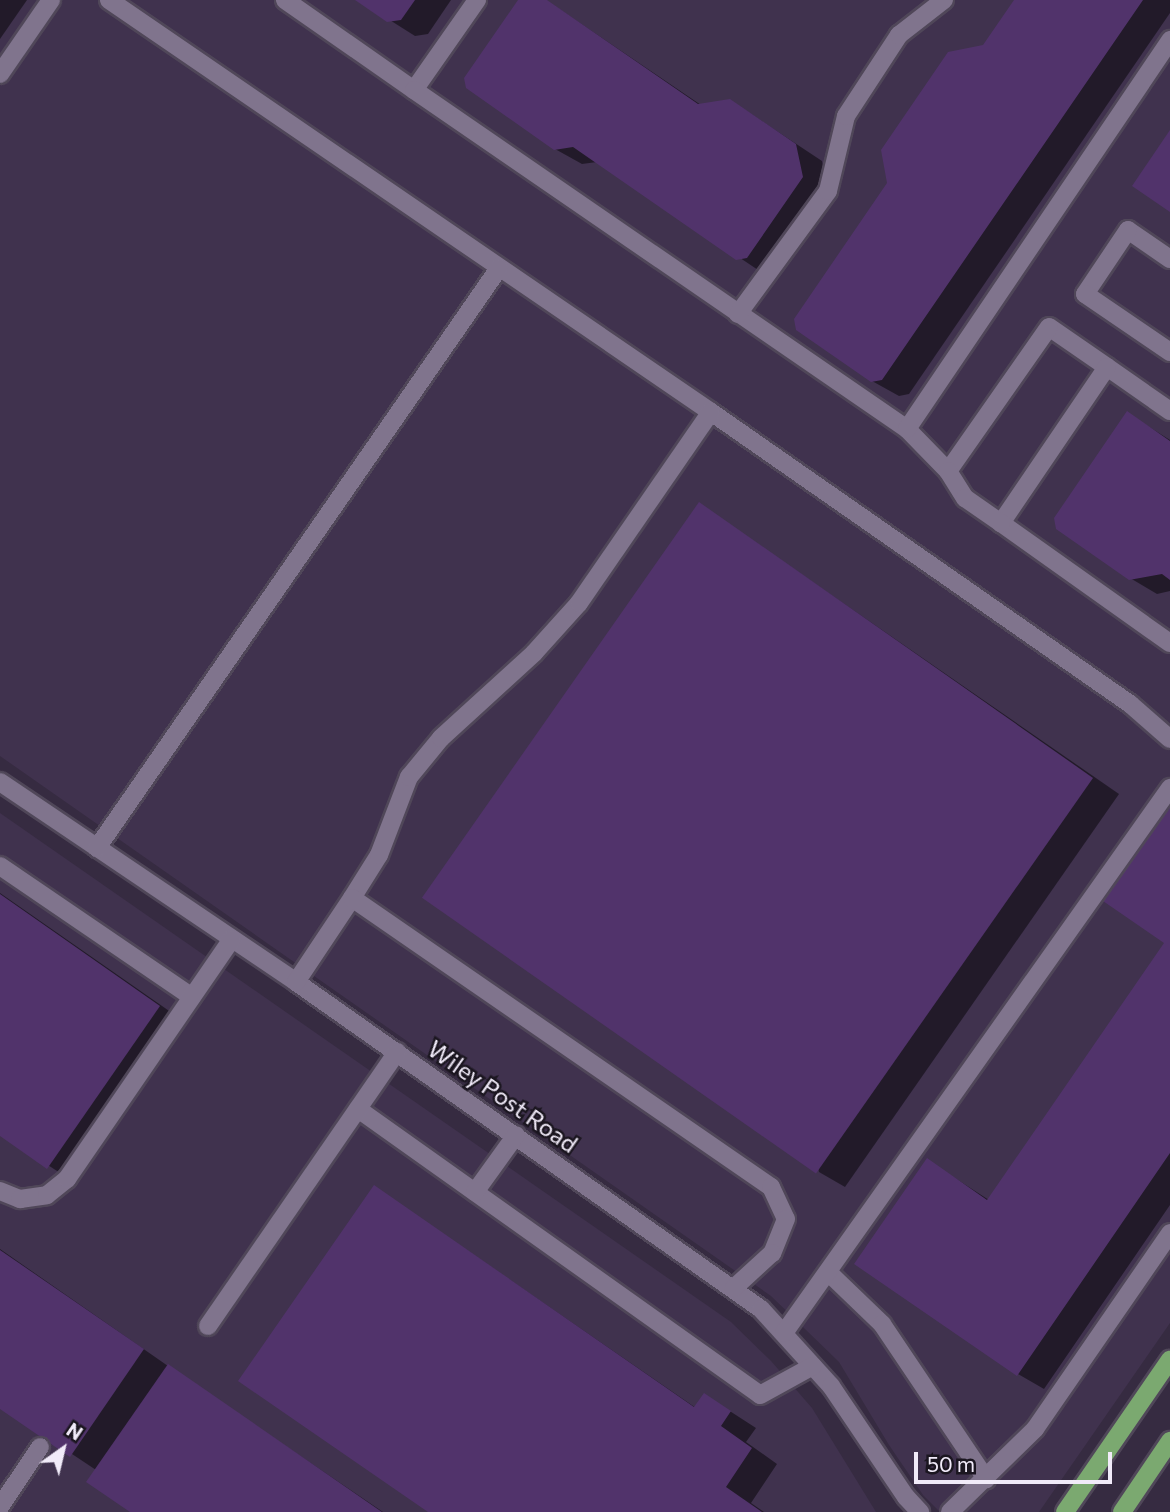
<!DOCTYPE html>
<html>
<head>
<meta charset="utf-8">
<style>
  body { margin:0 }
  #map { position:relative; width:1170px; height:1512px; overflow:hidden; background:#362b41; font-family:Commissioner,sans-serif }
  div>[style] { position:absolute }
  .built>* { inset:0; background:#40324e }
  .shadow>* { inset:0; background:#0007 }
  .building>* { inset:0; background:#51336b; transform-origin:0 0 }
  .roads { filter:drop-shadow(2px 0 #504759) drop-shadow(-2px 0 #504759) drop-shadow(0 2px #504759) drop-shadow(0 -2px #504759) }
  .minor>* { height:18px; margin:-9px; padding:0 9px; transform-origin:9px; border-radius:9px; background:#80748d }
  .major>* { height:18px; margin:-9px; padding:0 9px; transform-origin:9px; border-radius:9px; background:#7ba970 }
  span { translate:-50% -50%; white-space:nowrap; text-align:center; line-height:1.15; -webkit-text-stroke:5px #1b1620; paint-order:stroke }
  .street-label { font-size:24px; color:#f1ebf9 }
  .north { position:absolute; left:28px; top:1414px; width:70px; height:70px; -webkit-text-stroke:5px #1b1620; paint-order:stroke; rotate:34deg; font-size:19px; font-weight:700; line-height:28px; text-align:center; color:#f1ebf9 }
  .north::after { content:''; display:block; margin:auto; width:24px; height:32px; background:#f1ebf9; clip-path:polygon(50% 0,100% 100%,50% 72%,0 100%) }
  .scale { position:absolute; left:914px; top:1452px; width:198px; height:32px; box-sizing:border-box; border:4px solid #f1ebf9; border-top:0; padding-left:9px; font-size:21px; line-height:24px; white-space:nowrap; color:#f1ebf9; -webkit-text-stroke:5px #1b1620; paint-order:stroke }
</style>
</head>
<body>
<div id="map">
  <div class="built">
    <i style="clip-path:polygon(0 0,1170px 0,1170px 1323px,1039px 1512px,940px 1512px,923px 1495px,889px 1445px,839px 1362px,771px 1296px,0 756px)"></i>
    <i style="clip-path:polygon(0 813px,731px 1322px,771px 1361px,812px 1408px,876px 1512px,0 1512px)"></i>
  </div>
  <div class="shadow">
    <i style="clip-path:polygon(0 0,27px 0,0 39px)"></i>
    <i style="clip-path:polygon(358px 0,451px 0,428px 34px,415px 36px)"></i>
    <i style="clip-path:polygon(520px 0,546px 0,701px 105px,730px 100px,822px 161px,828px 192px,764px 274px,597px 162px,582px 164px,555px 149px)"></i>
    <i style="clip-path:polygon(1017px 0,1170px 0,1170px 13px,909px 394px,899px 396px,872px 381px,984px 47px)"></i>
    <i style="clip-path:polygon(1127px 413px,1170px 440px,1170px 591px,1157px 594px,1130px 578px)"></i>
    <i style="clip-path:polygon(700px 504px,1119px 794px,845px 1187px,819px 1172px)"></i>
    <i style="clip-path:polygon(1170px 806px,1170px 1205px,1044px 1389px,1018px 1374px,927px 1160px,989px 1200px,1166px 942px)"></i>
    <i style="clip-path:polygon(0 893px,185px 1022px,74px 1182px,0 1134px)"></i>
    <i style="clip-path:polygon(375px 1187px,696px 1408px,705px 1395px,756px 1428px,746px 1442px,777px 1464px,751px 1503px,764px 1512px,431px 1512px)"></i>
    <i style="clip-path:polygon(0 1249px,168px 1366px,383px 1512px,133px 1512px,96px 1470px,0 1406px)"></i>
  </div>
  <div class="building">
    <i style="clip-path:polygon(355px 0,415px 0,401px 20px,387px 22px)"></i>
    <i style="clip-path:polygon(518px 0,547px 0,698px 104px,730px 99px,796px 144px,803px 177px,747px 258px,736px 260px,573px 147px,554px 150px,466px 88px,464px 78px)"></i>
    <i style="clip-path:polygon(1014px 0,1143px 0,882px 380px,871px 382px,796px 330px,794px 319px,887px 183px,881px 150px,948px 52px,983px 45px)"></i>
    <i style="clip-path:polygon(1170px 130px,1170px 212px,1132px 186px)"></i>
    <i style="clip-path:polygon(1127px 411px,1170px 441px,1170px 580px,1162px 574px,1129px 580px,1056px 529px,1054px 518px)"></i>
    <i style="left:699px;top:502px;width:481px;height:483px;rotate:35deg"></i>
    <i style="clip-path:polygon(1170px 803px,1170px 1153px,1017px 1376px,854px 1264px,927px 1158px,987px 1200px,1164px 943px,1103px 901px)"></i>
    <i style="clip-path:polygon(0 894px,160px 1006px,47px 1169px,0 1136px)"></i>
    <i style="clip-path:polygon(374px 1185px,694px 1407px,704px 1393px,731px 1411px,721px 1426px,752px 1448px,726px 1487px,762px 1512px,428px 1512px,238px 1381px)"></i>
    <i style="clip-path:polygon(0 1250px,144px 1349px,70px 1457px,0 1409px)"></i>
    <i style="clip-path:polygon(168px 1364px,382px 1512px,130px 1512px,86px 1482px)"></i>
  </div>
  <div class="roads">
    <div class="minor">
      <i style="left:109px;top:0;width:729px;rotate:34.39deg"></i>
      <i style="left:711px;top:412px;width:511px;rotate:34.87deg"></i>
      <i style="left:1130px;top:704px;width:53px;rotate:41.2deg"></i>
      <i style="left:285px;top:0;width:157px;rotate:34.9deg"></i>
      <i style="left:414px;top:90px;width:110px;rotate:-55deg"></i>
      <i style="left:0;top:74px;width:90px;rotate:-55.4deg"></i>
      <i style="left:414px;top:90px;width:598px;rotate:34.51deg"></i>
      <i style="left:1170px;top:259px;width:51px;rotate:-145.4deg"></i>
      <i style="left:1128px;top:230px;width:77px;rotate:123.9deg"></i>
      <i style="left:1085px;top:294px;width:103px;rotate:34.3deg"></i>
      <i style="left:738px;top:314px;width:152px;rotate:-53.8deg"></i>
      <i style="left:828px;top:191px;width:77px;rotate:-76.5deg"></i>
      <i style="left:846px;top:116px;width:97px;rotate:-56.8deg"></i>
      <i style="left:899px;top:35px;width:57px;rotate:-37.9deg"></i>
      <i style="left:1107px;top:367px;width:70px;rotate:-145.4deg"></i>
      <i style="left:1049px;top:327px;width:176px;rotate:125deg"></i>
      <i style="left:948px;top:471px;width:59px;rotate:-134.3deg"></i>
      <i style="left:907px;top:429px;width:470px;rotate:-55.9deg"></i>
      <i style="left:1170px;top:411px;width:77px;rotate:-145.1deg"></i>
      <i style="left:1107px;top:367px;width:189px;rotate:124.2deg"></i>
      <i style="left:1001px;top:523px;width:207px;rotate:35.4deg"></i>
      <i style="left:948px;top:471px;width:32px;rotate:58deg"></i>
      <i style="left:965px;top:498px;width:44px;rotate:34.8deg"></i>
      <i style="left:0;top:782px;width:357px;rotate:34deg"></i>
      <i style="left:296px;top:982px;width:568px;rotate:35.12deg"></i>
      <i style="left:761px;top:1309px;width:104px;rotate:47.7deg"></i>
      <i style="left:831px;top:1386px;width:134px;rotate:56deg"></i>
      <i style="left:906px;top:1497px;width:21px;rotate:47deg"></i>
      <i style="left:97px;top:848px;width:706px;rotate:-55.27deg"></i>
      <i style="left:0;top:866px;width:232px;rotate:34.3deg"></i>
      <i style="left:352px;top:898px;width:51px;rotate:-57.9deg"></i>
      <i style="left:379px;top:855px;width:84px;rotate:-69deg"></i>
      <i style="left:409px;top:777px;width:50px;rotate:-50.6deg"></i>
      <i style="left:441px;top:738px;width:126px;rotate:-42.4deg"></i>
      <i style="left:534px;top:653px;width:67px;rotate:-48deg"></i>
      <i style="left:579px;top:603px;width:232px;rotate:-55.4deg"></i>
      <i style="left:296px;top:982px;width:101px;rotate:-56.3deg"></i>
      <i style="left:352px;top:898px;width:509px;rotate:34.6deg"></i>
      <i style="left:771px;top:1187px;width:35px;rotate:65deg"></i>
      <i style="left:786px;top:1219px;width:37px;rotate:112deg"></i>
      <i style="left:772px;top:1253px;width:52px;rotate:137.4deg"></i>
      <i style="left:358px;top:1109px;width:493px;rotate:35.4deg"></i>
      <i style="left:760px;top:1395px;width:60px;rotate:-28.7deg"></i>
      <i style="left:0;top:1191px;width:22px;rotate:22deg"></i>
      <i style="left:20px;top:1199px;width:27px;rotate:-8deg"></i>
      <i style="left:47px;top:1195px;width:26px;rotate:-39deg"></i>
      <i style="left:67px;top:1179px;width:291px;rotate:-55.5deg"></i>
      <i style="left:475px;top:1192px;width:70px;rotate:-54.3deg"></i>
      <i style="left:829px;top:1273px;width:74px;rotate:43.9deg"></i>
      <i style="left:882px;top:1324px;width:187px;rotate:56.1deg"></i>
      <i style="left:208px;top:1326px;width:333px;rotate:-55.4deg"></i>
      <i style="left:784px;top:1333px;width:668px;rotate:-54.69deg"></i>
      <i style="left:0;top:1507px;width:72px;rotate:-56.3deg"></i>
      <i style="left:950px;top:1512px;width:119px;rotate:-44.3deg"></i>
      <i style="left:1035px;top:1429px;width:238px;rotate:-55.4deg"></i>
    </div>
    <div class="major">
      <i style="left:1065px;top:1512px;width:185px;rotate:-55.4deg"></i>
      <i style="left:1122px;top:1512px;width:86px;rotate:-55.9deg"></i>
    </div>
  </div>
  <div class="street-label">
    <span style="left:503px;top:1096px;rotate:35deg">Wiley Post Road</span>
  </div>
  <div class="north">N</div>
  <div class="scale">50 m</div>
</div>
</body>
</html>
